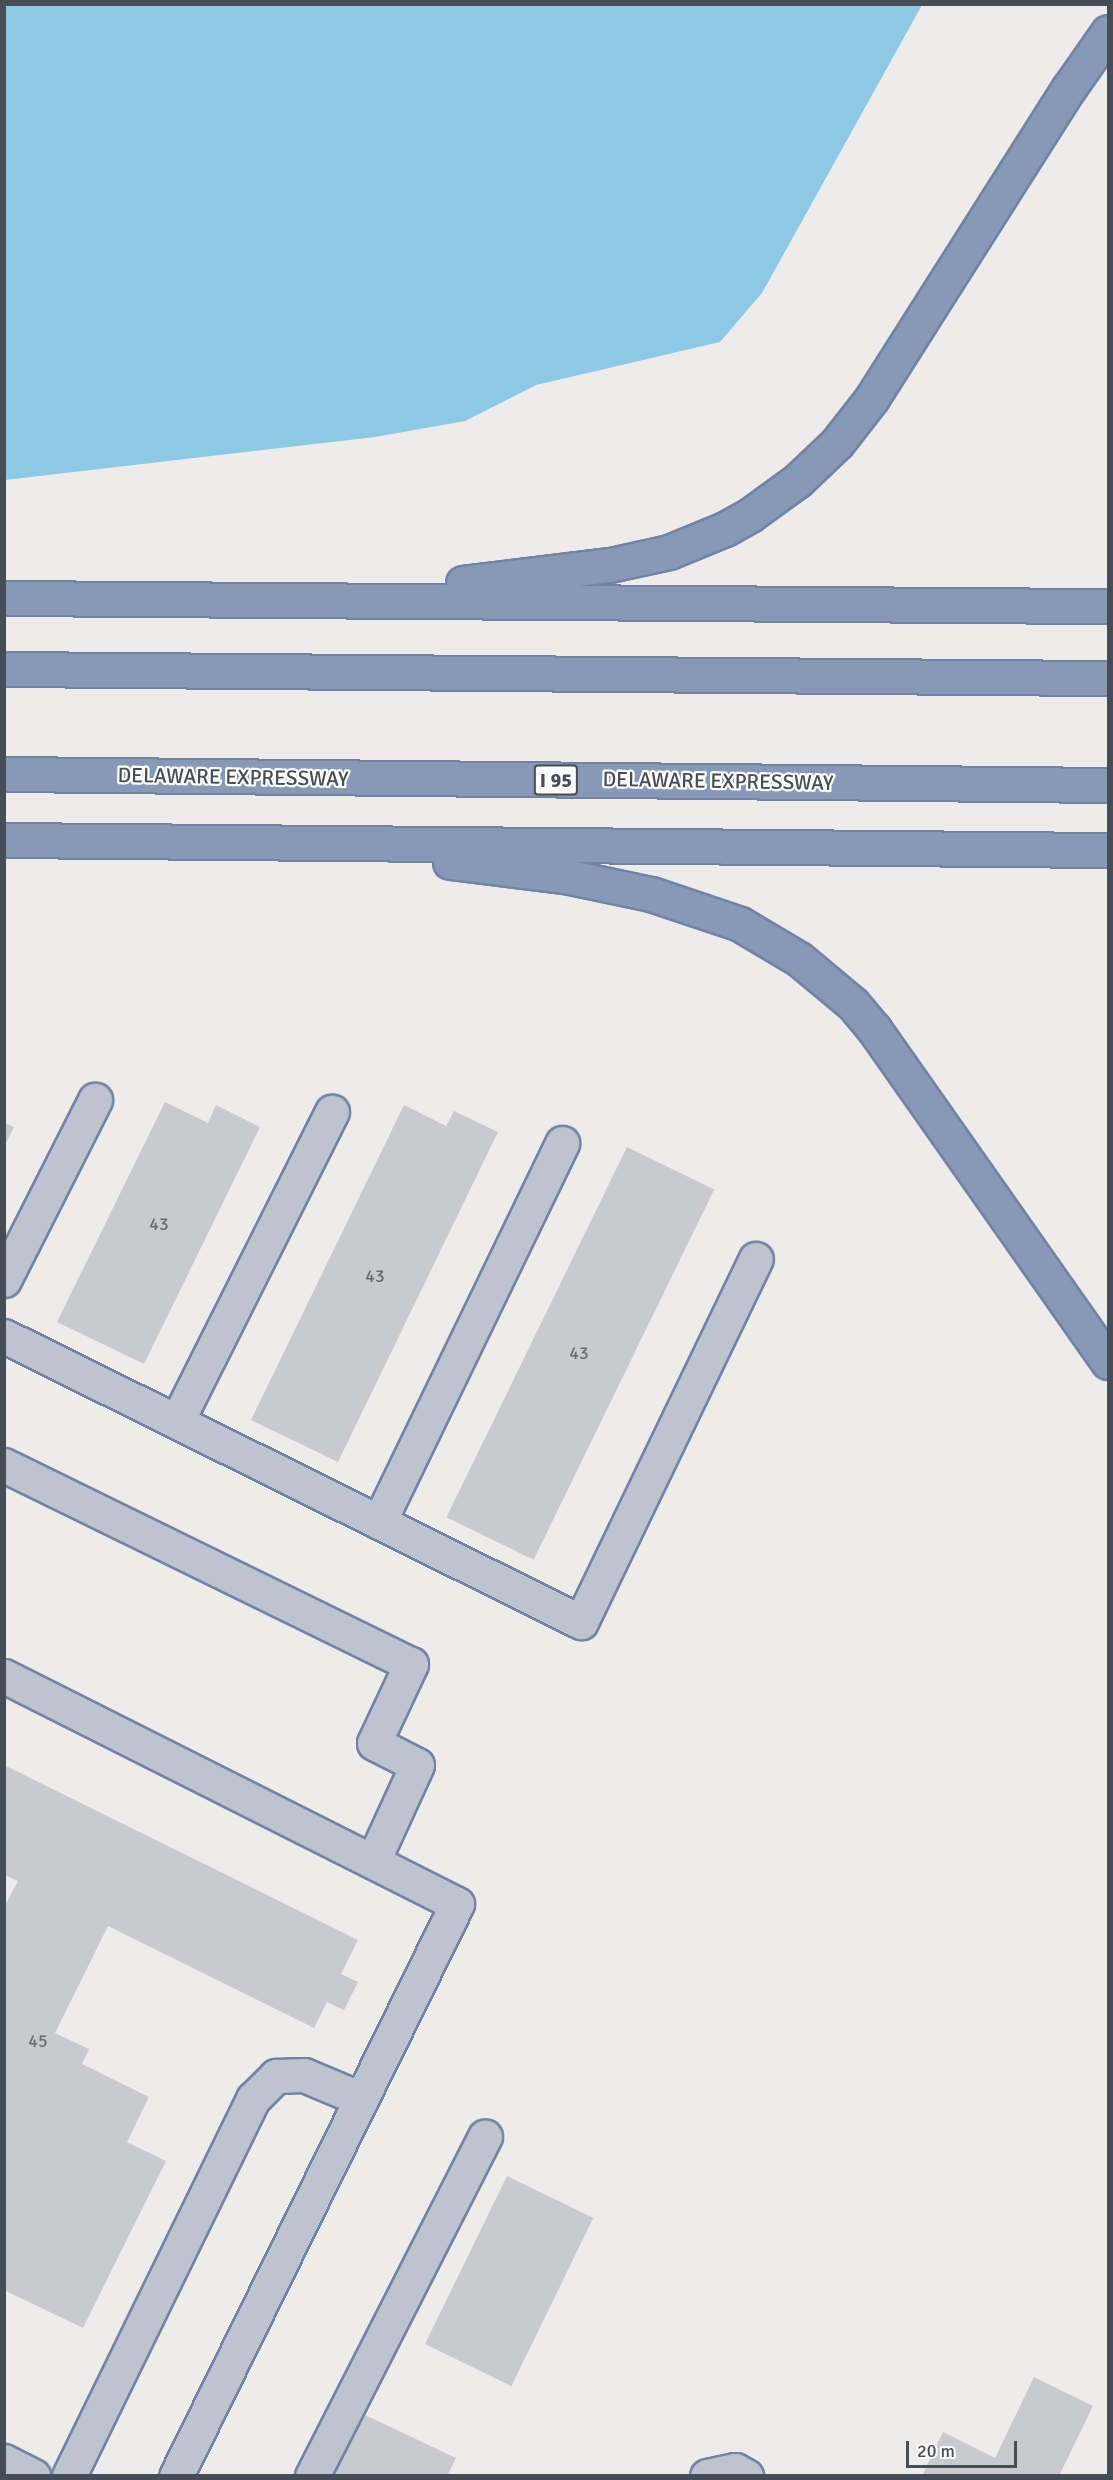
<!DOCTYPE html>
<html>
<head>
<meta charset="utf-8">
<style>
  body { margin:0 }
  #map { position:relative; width:1113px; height:2480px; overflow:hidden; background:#eeebeb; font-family:Signika,sans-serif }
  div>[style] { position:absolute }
  .water>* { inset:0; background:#8bc9e4 }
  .building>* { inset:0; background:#c8cad0; transform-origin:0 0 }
  .roads { filter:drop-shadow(2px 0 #7184a3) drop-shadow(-2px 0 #7184a3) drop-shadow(0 2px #7184a3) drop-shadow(0 -2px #7184a3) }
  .minor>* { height:33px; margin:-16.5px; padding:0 16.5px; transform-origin:16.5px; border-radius:16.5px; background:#bdc4cd }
  .highway>* { height:33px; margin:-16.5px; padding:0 16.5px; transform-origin:16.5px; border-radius:16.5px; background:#8699b7 }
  span { translate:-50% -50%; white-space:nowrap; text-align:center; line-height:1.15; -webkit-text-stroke:4.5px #fff; paint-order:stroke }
  .number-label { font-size:18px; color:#666c75 }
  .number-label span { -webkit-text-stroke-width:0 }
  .shield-label span { padding:2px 4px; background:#fff; border:2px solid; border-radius:4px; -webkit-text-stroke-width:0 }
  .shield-label { font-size:20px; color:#454d57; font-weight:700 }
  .street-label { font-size:21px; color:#454d57 }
  .frame { position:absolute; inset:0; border:6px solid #454d57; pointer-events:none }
  .scale { position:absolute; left:906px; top:2441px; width:111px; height:27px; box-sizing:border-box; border:3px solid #454d57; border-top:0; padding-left:8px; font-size:18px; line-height:21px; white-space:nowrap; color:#454d57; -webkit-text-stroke:4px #fff; paint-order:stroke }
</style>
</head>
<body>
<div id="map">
  <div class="water">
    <i style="clip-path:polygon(4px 5px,5px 4px,922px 5px,762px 293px,720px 342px,536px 385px,465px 421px,375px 437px,5px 480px)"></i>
  </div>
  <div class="building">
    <i style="clip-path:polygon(165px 1102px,208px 1123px,216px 1105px,260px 1127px,144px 1364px,57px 1322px)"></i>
    <i style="clip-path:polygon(404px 1105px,446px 1126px,454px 1111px,498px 1132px,338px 1462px,251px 1420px)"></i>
    <i style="clip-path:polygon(4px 1123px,14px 1127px,4px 1147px)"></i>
    <i style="left:627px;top:1147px;width:97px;height:412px;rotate:26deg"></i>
    <i style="clip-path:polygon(4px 1765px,358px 1940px,341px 1974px,358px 1982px,344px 2010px,327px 2002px,314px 2028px,108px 1926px,55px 2033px,89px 2049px,82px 2064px,149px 2097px,127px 2142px,166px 2161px,83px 2328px,4px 2290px,4px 1907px,18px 1881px,4px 1875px)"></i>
    <i style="left:507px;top:2176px;width:96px;height:187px;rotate:26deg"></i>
    <i style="clip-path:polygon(1034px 2377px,1093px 2406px,1059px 2476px,922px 2476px,943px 2432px,995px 2458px)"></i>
    <i style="clip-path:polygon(363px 2414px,456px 2458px,447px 2476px,333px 2476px)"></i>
  </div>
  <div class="roads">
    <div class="minor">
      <i style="left:4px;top:1280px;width:202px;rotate:-63.2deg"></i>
      <i style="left:4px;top:1336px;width:644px;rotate:26.37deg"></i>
      <i style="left:581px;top:1622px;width:403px;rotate:-64.3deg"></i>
      <i style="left:177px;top:1421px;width:346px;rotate:-63.4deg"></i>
      <i style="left:4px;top:1465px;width:453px;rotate:26.1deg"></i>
      <i style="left:411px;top:1664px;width:87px;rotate:115.1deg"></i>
      <i style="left:374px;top:1743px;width:48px;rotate:27.1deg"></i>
      <i style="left:417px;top:1765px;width:106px;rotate:114.6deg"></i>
      <i style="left:379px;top:1522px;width:421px;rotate:-64.2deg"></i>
      <i style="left:4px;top:1676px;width:507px;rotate:26.72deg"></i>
      <i style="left:457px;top:1904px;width:637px;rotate:116.16deg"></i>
      <i style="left:4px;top:2461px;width:33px;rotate:27deg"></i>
      <i style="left:69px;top:2476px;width:420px;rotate:-64deg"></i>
      <i style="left:253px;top:2099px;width:33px;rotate:-45deg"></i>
      <i style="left:276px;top:2076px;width:28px;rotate:-2deg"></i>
      <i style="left:304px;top:2075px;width:62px;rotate:22.8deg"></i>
      <i style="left:312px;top:2476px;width:381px;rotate:-63deg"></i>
      <i style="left:707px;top:2476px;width:29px;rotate:-12deg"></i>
      <i style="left:735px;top:2470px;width:13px;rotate:29deg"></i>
    </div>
    <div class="highway">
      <i style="left:463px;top:583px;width:148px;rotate:-7deg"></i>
      <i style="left:610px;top:565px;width:60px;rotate:-12.4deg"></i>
      <i style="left:669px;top:552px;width:61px;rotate:-22.3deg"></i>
      <i style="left:725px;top:529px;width:29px;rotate:-29deg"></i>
      <i style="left:750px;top:515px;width:58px;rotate:-35.9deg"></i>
      <i style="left:797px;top:481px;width:55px;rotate:-43.5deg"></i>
      <i style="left:837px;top:443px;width:57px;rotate:-52.1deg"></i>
      <i style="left:872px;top:398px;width:367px;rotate:-57.6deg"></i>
      <i style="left:1069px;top:88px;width:68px;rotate:-55.1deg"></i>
      <i style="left:4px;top:598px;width:1104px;rotate:0.42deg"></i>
      <i style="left:4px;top:669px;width:1104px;rotate:0.47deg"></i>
      <i style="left:4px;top:774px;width:1104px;rotate:0.57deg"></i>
      <i style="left:4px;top:840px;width:1104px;rotate:0.52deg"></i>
      <i style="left:450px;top:862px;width:121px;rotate:7.1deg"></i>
      <i style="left:570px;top:877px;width:83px;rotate:11.9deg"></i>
      <i style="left:651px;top:894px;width:94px;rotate:18.6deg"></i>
      <i style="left:740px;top:924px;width:69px;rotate:30.7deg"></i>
      <i style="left:799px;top:959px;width:70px;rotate:39.8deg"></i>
      <i style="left:853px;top:1004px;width:33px;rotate:50deg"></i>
      <i style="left:874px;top:1029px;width:407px;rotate:54.9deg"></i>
    </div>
  </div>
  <div class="number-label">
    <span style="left:159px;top:1224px">43</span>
    <span style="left:375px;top:1276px">43</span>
    <span style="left:579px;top:1353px">43</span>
    <span style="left:38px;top:2041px">45</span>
  </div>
  <div class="shield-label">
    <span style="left:556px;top:780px">I 95</span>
  </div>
  <div class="street-label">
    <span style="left:233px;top:777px;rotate:1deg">DELAWARE EXPRESSWAY</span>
    <span style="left:718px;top:781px;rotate:1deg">DELAWARE EXPRESSWAY</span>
  </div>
  <div class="frame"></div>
  <div class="scale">20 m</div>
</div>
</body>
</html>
